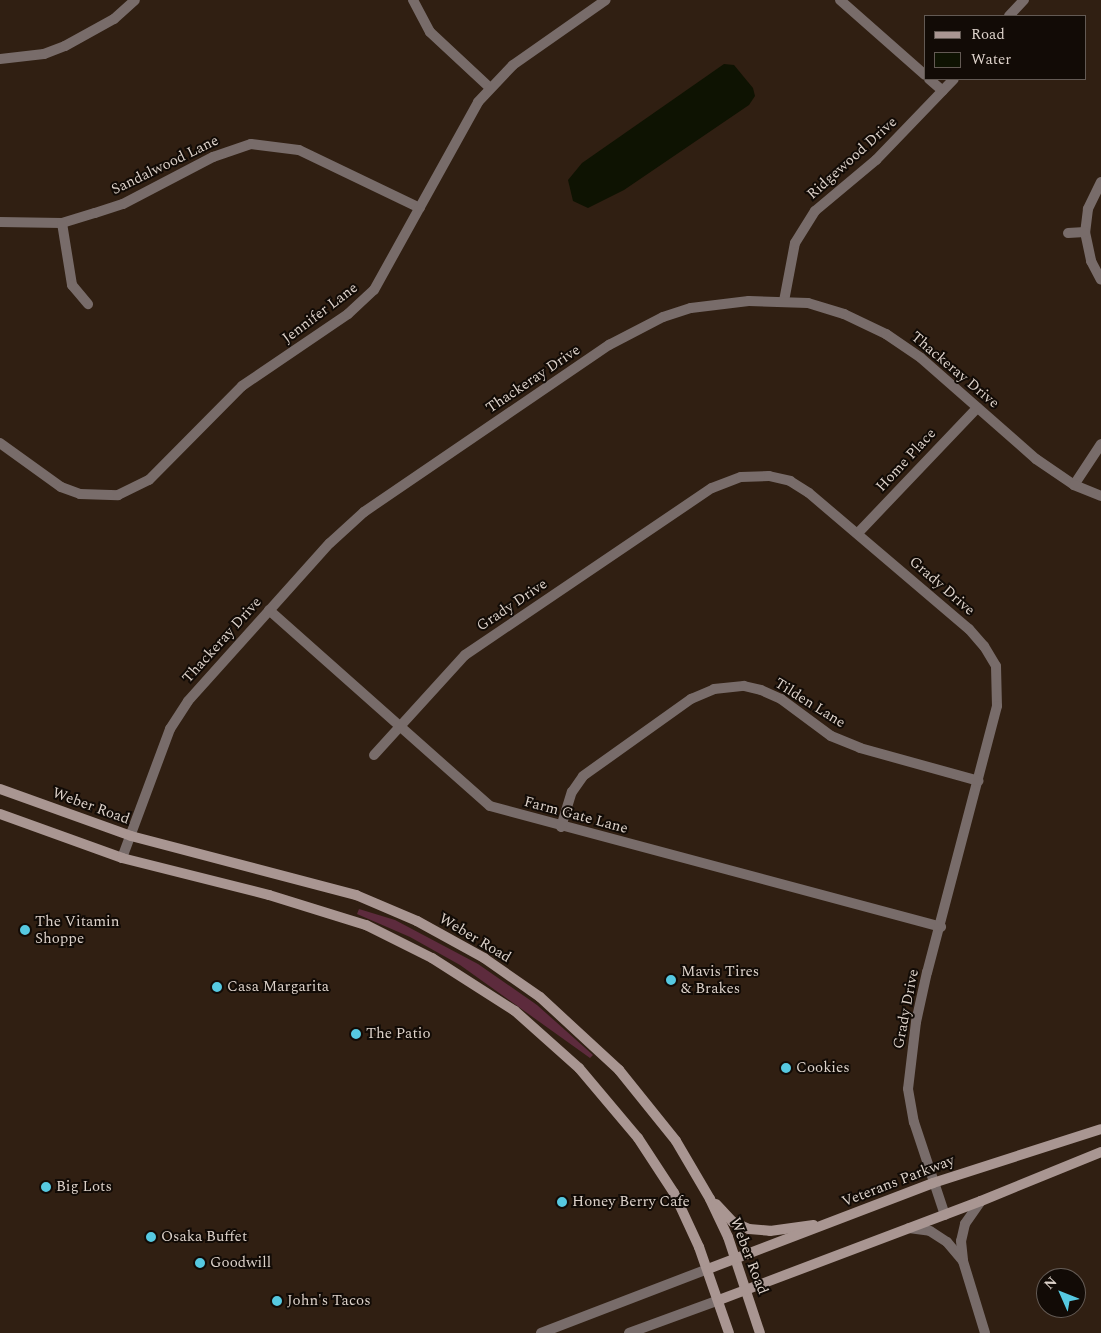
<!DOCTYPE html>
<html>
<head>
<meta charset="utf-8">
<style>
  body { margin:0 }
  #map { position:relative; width:1101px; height:1333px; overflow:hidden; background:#301f12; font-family:Spectral,serif }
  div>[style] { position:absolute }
  .green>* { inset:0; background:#5d2b3d }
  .water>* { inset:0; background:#0e1302 }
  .minor>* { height:10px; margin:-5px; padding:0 5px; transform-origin:5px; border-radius:5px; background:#786c6a }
  .secondary>* { height:10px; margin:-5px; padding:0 5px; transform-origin:5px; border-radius:5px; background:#a99692 }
  .dots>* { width:14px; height:14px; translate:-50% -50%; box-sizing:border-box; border:2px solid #120b06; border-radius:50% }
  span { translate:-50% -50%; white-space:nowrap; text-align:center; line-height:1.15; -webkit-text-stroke:4px #120b06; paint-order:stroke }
  .street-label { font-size:15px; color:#dcd1c9 }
  .poi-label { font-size:15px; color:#dcd1c9 }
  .left { translate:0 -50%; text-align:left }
  .legend { position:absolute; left:924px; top:15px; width:162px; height:65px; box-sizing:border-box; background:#120b06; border:1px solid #635a54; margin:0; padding:6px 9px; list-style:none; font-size:15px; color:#dcd1c9 }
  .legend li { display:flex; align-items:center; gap:10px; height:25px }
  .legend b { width:25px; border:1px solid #635a54 }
  .north { position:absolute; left:1036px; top:1268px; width:50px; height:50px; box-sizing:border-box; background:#120b06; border:1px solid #635a54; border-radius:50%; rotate:314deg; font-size:14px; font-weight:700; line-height:20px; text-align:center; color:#dcd1c9 }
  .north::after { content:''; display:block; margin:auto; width:18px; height:22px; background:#56c9e1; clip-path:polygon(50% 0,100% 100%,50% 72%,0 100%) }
</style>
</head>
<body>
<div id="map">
  <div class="green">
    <i style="clip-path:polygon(359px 909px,395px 920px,478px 964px,537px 1005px,593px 1055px,590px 1058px,460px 965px,410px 937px,357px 914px)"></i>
  </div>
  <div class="water">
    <i style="clip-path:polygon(724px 64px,734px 65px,753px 88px,755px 96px,749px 105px,624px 190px,588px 208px,573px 201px,568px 180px,582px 163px)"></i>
  </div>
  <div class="minor">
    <i style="left:413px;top:0;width:36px;rotate:62deg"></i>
    <i style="left:430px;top:32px;width:82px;rotate:43deg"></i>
    <i style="left:840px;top:0;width:113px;rotate:41.4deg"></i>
    <i style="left:1009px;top:16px;width:22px;rotate:-47deg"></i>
    <i style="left:0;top:59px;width:44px;rotate:-6.5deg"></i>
    <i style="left:44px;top:54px;width:22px;rotate:-21deg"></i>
    <i style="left:65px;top:46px;width:56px;rotate:-28.9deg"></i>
    <i style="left:114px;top:19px;width:28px;rotate:-42deg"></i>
    <i style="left:929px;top:79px;width:18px;rotate:41deg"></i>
    <i style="left:1101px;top:182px;width:30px;rotate:116deg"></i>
    <i style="left:1088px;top:209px;width:23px;rotate:97deg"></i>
    <i style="left:1085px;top:232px;width:30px;rotate:78deg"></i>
    <i style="left:1091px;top:261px;width:21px;rotate:62deg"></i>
    <i style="left:0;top:222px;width:62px;rotate:0.9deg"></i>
    <i style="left:62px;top:223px;width:34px;rotate:-17deg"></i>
    <i style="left:95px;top:213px;width:29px;rotate:-18deg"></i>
    <i style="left:123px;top:204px;width:102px;rotate:-27.6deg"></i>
    <i style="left:213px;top:157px;width:40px;rotate:-18.9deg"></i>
    <i style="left:251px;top:144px;width:48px;rotate:7.1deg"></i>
    <i style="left:299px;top:150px;width:134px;rotate:25.6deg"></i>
    <i style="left:62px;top:223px;width:63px;rotate:80.8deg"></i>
    <i style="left:72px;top:285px;width:25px;rotate:50deg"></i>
    <i style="left:1068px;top:233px;width:17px;rotate:-3deg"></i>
    <i style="left:784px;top:301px;width:59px;rotate:-79.3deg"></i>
    <i style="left:795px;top:243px;width:38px;rotate:-58deg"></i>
    <i style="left:815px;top:211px;width:80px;rotate:-39.9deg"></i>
    <i style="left:876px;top:160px;width:112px;rotate:-46.1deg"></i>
    <i style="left:0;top:443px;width:75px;rotate:35.8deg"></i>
    <i style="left:61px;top:487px;width:20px;rotate:20deg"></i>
    <i style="left:80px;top:494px;width:38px;rotate:2deg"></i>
    <i style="left:118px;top:495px;width:34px;rotate:-26deg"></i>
    <i style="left:149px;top:480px;width:132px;rotate:-45.3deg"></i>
    <i style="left:242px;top:386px;width:128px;rotate:-34.2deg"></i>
    <i style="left:348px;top:314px;width:35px;rotate:-43deg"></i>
    <i style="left:374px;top:290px;width:215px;rotate:-61deg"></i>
    <i style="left:478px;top:102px;width:51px;rotate:-46.6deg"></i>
    <i style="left:513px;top:65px;width:113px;rotate:-35deg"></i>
    <i style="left:1074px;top:485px;width:49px;rotate:-56.6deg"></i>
    <i style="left:858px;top:533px;width:173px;rotate:-46.4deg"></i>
    <i style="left:269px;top:610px;width:295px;rotate:41.6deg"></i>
    <i style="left:490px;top:806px;width:467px;rotate:15deg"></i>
    <i style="left:374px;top:755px;width:135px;rotate:-47.7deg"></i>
    <i style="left:465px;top:655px;width:298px;rotate:-34.1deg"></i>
    <i style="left:712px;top:488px;width:31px;rotate:-21deg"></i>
    <i style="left:741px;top:477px;width:28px;rotate:-2deg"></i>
    <i style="left:769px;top:476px;width:22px;rotate:13deg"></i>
    <i style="left:790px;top:481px;width:22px;rotate:32deg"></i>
    <i style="left:809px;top:493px;width:210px;rotate:40.4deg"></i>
    <i style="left:969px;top:629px;width:23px;rotate:49deg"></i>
    <i style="left:984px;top:646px;width:23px;rotate:59deg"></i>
    <i style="left:996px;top:666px;width:40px;rotate:88.6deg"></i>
    <i style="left:997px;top:706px;width:275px;rotate:104.7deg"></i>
    <i style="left:927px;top:972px;width:51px;rotate:102.4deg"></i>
    <i style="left:916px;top:1022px;width:67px;rotate:96.8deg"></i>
    <i style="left:908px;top:1089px;width:34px;rotate:80deg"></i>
    <i style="left:914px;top:1122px;width:98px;rotate:71.6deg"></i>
    <i style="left:561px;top:827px;width:37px;rotate:-73deg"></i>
    <i style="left:572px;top:792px;width:19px;rotate:-55deg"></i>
    <i style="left:583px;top:776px;width:133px;rotate:-35.5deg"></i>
    <i style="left:691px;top:699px;width:25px;rotate:-23deg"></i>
    <i style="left:714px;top:689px;width:30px;rotate:-6deg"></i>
    <i style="left:744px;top:686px;width:17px;rotate:13deg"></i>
    <i style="left:761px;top:690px;width:22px;rotate:24deg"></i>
    <i style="left:781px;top:699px;width:62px;rotate:36.5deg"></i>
    <i style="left:831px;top:736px;width:31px;rotate:22deg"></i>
    <i style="left:860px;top:748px;width:123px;rotate:15.5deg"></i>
    <i style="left:122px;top:858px;width:138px;rotate:-69.6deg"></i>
    <i style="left:170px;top:729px;width:33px;rotate:-57deg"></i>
    <i style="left:188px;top:701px;width:212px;rotate:-48.1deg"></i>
    <i style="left:330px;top:543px;width:46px;rotate:-42.4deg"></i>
    <i style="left:364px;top:512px;width:297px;rotate:-34.3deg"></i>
    <i style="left:609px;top:345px;width:61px;rotate:-27.4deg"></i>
    <i style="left:663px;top:317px;width:29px;rotate:-18deg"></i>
    <i style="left:691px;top:308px;width:58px;rotate:-6.9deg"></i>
    <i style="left:749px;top:301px;width:59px;rotate:1.9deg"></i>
    <i style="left:808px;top:303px;width:38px;rotate:17deg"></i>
    <i style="left:844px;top:314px;width:47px;rotate:25.5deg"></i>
    <i style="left:886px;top:334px;width:42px;rotate:34.4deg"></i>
    <i style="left:921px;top:358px;width:153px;rotate:41.3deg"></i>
    <i style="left:1036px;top:459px;width:46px;rotate:34.4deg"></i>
    <i style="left:1074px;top:485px;width:29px;rotate:22deg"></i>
    <i style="left:981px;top:1201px;width:28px;rotate:125deg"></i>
    <i style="left:965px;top:1224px;width:17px;rotate:103deg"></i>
    <i style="left:961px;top:1241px;width:20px;rotate:84deg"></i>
    <i style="left:963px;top:1261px;width:75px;rotate:73deg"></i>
    <i style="left:909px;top:1228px;width:21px;rotate:8deg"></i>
    <i style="left:930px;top:1231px;width:20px;rotate:33deg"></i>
    <i style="left:947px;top:1242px;width:25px;rotate:50deg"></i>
    <i style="left:541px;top:1333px;width:179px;rotate:-21deg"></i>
    <i style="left:629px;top:1333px;width:96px;rotate:-20.1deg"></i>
  </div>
  <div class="secondary">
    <i style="left:0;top:789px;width:139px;rotate:19.7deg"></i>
    <i style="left:131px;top:836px;width:233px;rotate:14.7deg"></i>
    <i style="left:356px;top:895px;width:66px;rotate:23.1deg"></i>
    <i style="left:417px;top:921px;width:77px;rotate:28.9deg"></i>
    <i style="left:484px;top:958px;width:68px;rotate:34.9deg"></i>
    <i style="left:540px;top:997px;width:108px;rotate:42.7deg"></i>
    <i style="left:619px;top:1070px;width:91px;rotate:51.2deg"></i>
    <i style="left:676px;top:1141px;width:67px;rotate:59.6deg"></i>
    <i style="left:710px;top:1199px;width:42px;rotate:64.7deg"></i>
    <i style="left:728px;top:1237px;width:101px;rotate:71.6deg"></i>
    <i style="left:0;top:814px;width:130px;rotate:19.8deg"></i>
    <i style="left:122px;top:858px;width:152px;rotate:14.1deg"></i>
    <i style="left:269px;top:895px;width:102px;rotate:17.2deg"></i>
    <i style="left:366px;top:925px;width:74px;rotate:26.6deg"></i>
    <i style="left:432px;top:958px;width:98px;rotate:32.6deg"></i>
    <i style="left:515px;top:1011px;width:86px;rotate:41.7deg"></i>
    <i style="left:579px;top:1068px;width:92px;rotate:49.9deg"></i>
    <i style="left:638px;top:1138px;width:66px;rotate:56.8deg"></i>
    <i style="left:674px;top:1193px;width:60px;rotate:65.2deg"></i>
    <i style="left:699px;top:1247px;width:91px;rotate:70.8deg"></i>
    <i style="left:716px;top:1204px;width:25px;rotate:47deg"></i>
    <i style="left:733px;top:1222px;width:17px;rotate:24deg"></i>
    <i style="left:749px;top:1229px;width:21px;rotate:5deg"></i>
    <i style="left:770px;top:1231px;width:44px;rotate:-7.8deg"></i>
    <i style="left:708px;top:1269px;width:241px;rotate:-20.9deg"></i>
    <i style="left:933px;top:1183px;width:176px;rotate:-17.8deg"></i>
    <i style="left:719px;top:1300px;width:280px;rotate:-20.7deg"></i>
    <i style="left:981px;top:1201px;width:130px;rotate:-22.2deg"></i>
  </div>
  <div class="dots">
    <i style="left:25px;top:930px;background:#56c9e1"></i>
    <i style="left:671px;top:980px;background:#56c9e1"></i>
    <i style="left:217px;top:987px;background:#56c9e1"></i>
    <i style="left:356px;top:1034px;background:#56c9e1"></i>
    <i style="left:786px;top:1068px;background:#56c9e1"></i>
    <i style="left:46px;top:1187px;background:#56c9e1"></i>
    <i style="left:562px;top:1202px;background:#56c9e1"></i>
    <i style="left:151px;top:1237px;background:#56c9e1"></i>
    <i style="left:200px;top:1263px;background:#56c9e1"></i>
    <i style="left:277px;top:1301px;background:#56c9e1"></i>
  </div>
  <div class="street-label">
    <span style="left:852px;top:158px;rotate:-42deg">Ridgewood Drive</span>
    <span style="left:165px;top:165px;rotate:-26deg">Sandalwood Lane</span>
    <span style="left:320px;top:313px;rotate:-37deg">Jennifer Lane</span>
    <span style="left:955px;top:370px;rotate:40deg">Thackeray Drive</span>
    <span style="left:533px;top:379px;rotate:-34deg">Thackeray Drive</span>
    <span style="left:906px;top:460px;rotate:-47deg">Home Place</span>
    <span style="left:942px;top:586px;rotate:41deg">Grady Drive</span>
    <span style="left:512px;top:605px;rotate:-34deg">Grady Drive</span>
    <span style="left:222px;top:640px;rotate:-48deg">Thackeray Drive</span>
    <span style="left:810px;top:703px;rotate:32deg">Tilden Lane</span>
    <span style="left:91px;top:806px;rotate:20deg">Weber Road</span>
    <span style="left:576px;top:815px;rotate:15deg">Farm Gate Lane</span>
    <span style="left:475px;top:938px;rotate:31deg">Weber Road</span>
    <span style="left:906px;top:1009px;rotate:-79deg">Grady Drive</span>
    <span style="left:898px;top:1181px;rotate:-21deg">Veterans Parkway</span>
    <span style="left:749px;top:1256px;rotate:69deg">Weber Road</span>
  </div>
  <div class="poi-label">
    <span class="left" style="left:35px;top:930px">The Vitamin<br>Shoppe</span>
    <span class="left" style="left:681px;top:980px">Mavis Tires<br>&amp; Brakes</span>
    <span class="left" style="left:227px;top:987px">Casa Margarita</span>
    <span class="left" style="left:366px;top:1034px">The Patio</span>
    <span class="left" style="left:796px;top:1068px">Cookies</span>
    <span class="left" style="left:56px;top:1187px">Big Lots</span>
    <span class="left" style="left:572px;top:1202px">Honey Berry Cafe</span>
    <span class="left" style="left:161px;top:1237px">Osaka Buffet</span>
    <span class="left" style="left:210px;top:1263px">Goodwill</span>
    <span class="left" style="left:287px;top:1301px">John's Tacos</span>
  </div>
  <ul class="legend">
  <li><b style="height:6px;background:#a99692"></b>Road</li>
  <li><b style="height:14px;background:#0e1302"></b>Water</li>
  </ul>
  <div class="north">N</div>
</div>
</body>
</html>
